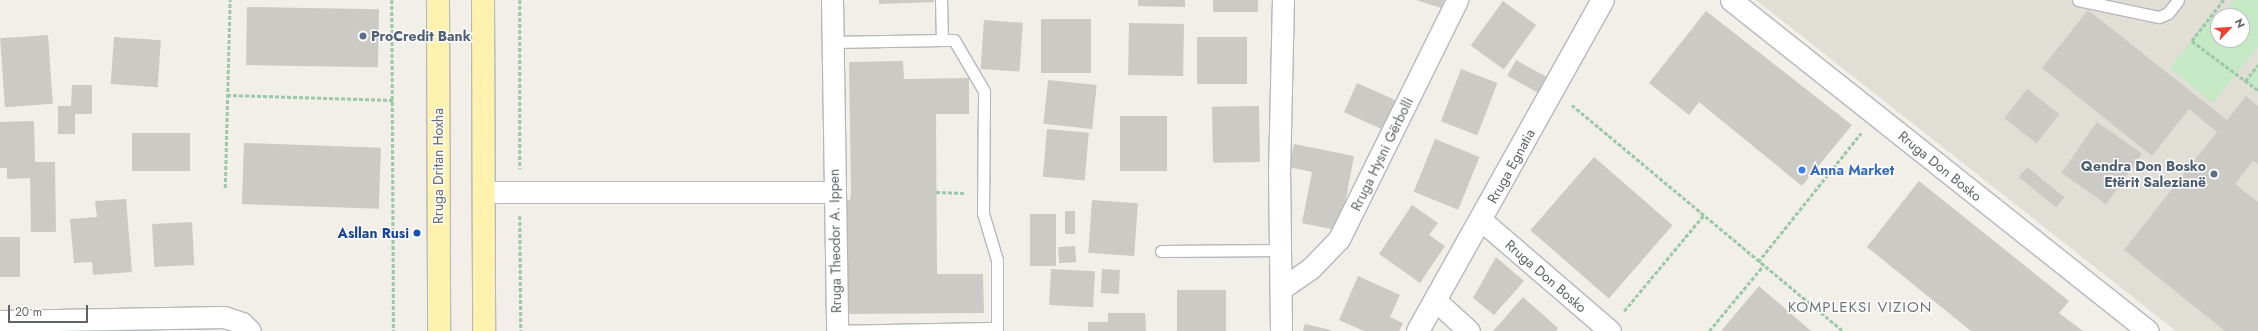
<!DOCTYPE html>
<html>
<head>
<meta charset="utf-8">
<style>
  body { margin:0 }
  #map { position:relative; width:2258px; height:331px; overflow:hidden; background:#f1efe8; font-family:Jost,sans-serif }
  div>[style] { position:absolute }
  .education>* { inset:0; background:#e1ded6 }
  .green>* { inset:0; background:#c5e8c5 }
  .building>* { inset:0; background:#cccac5; transform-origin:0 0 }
  .path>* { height:2.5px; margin-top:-1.25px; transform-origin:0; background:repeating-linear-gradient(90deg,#9cc7a9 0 4px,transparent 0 6px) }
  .roads { filter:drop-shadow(1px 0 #b5b8bc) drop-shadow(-1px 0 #b5b8bc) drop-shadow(0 1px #b5b8bc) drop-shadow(0 -1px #b5b8bc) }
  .service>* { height:11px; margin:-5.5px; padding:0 5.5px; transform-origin:5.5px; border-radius:5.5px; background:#fff }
  .minor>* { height:21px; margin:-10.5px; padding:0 10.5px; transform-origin:10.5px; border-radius:10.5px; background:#fff }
  .tertiary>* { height:22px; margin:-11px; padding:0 11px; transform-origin:11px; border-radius:11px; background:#fff }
  .primary>* { height:22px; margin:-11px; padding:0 11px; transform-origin:11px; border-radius:11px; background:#fff2af }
  .dots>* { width:11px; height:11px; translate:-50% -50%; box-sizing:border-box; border:2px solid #fff; border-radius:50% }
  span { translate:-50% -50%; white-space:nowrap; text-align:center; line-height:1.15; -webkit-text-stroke:3px #fff; paint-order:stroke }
  .service-label { font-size:14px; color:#4e5e75; font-weight:700 }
  .left { translate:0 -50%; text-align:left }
  .right { translate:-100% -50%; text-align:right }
  .street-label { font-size:14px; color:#5f6368 }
  .shop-label { font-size:14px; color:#366cbe; font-weight:700 }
  .transit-label { font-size:14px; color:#164399; font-weight:700 }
  .neighbourhood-label { font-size:15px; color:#70757a; letter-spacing:1px }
  .north { position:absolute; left:2210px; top:8px; width:40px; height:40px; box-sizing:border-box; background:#fff; border:1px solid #bfc1c3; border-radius:50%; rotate:65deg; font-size:11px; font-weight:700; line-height:16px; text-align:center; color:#5f6368 }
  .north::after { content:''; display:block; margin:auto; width:14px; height:18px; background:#ea4335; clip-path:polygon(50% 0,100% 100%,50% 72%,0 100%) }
  .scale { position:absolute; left:8px; top:305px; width:80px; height:18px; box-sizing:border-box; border:2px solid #5f6368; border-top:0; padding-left:5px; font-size:12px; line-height:14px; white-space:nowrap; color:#5f6368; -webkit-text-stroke:3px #fff; paint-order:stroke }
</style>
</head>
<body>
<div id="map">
  <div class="education">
    <i style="clip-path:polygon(evenodd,1756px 0,2258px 0,2258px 331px,2176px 331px,1756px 0,2218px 16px,2242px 16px,2242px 40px,2218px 40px,2218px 16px)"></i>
  </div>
  <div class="green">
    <i style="clip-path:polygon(2234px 0,2258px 0,2258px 47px,2213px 103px,2170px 68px,2213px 14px,2218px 18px,2218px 40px,2242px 40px,2242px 16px,2221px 16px)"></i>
    <i style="clip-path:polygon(2258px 65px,2258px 91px,2245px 81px)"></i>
  </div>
  <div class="building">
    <i style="clip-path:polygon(879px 0,934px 0,934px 2px,879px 4px)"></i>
    <i style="clip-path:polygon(1138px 0,1185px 0,1185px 7px,1138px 6px)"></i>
    <i style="left:1213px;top:0;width:45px;height:12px"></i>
    <i style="clip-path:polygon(1416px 0,1444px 0,1441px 8px)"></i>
    <i style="left:1503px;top:1px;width:41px;height:55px;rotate:36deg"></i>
    <i style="left:247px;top:7px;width:132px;height:58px;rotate:1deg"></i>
    <i style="clip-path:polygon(2088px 10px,2227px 120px,2246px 96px,2258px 106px,2258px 164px,2253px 161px,2235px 184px,2258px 202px,2258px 331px,2225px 331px,2124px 250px,2217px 132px,2189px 109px,2152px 156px,2042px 68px)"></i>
    <i style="clip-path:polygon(1706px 11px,1852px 125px,1802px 186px,1699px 102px,1689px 115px,1649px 83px)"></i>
    <i style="left:1041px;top:19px;width:50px;height:54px"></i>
    <i style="left:984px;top:20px;width:39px;height:49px;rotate:4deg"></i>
    <i style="left:1129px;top:23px;width:55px;height:52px;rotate:1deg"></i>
    <i style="left:48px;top:35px;width:69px;height:48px;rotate:86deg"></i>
    <i style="left:114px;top:37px;width:47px;height:47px;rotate:4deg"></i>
    <i style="left:1197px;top:37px;width:50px;height:47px"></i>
    <i style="left:1516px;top:60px;width:35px;height:18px;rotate:29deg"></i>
    <i style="clip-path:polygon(903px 61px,904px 79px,969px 78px,969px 114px,936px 114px,937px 274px,983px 274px,984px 313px,846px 314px,844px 200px,850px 200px,851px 192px,849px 62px)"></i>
    <i style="left:1461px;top:69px;width:39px;height:56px;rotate:21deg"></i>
    <i style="left:1048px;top:80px;width:49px;height:44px;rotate:6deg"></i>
    <i style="left:1357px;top:83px;width:43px;height:32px;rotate:24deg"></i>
    <i style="clip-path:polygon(72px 85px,92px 85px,92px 114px,75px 114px,75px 134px,58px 134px,58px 106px,71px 106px)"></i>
    <i style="left:2027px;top:89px;width:41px;height:37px;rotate:38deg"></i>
    <i style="left:1259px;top:106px;width:56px;height:47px;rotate:89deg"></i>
    <i style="left:1120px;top:116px;width:47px;height:55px"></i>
    <i style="clip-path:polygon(34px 121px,35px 162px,55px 162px,56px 232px,31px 232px,30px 178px,7px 179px,7px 168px,0 168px,0 122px)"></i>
    <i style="left:2097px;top:122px;width:55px;height:62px;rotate:35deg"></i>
    <i style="left:1047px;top:129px;width:42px;height:48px;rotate:5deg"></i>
    <i style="left:132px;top:133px;width:58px;height:38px"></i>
    <i style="left:1435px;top:139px;width:48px;height:57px;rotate:22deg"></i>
    <i style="left:244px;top:143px;width:137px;height:61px;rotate:2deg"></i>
    <i style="clip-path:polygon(1294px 144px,1354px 156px,1340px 231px,1302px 223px,1312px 172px,1289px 167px)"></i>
    <i style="left:1594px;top:157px;width:104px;height:97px;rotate:41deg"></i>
    <i style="left:2027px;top:167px;width:48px;height:13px;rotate:39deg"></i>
    <i style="clip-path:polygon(1919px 181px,2069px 301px,2059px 313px,2083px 331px,1971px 331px,1867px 247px)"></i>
    <i style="clip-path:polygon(126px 199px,132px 272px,93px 275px,92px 262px,74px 263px,70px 219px,97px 217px,95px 201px)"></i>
    <i style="left:1092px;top:200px;width:46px;height:53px;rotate:4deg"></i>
    <i style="clip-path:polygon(1412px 205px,1438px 223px,1429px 235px,1445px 246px,1420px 283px,1379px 254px)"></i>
    <i style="left:1065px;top:211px;width:10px;height:23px"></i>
    <i style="left:1030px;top:214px;width:26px;height:52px"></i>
    <i style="left:192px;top:222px;width:43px;height:40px;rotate:87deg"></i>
    <i style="left:0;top:237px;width:20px;height:40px"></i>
    <i style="left:1075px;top:246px;width:16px;height:17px;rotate:86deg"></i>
    <i style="clip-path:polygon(1496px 257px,1524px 281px,1494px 315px,1473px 298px)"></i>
    <i style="left:1051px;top:269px;width:44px;height:36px;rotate:3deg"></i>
    <i style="left:1102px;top:269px;width:18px;height:24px;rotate:3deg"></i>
    <i style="clip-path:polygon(1358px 276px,1400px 295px,1390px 317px,1403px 323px,1399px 331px,1364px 331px,1339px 320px)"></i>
    <i style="clip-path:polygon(1759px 286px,1811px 331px,1721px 331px)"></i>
    <i style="left:1177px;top:290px;width:49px;height:41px"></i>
    <i style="clip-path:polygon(1523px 297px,1558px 328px,1556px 331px,1493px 331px)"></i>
    <i style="clip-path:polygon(1108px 313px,1145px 313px,1146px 331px,1088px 331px,1088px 322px,1108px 322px)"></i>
    <i style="clip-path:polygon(1305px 324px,1331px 330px,1330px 331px,1303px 331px)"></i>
  </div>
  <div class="path">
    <i style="left:392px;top:0;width:331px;rotate:89.7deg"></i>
    <i style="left:520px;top:0;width:169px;rotate:90deg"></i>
    <i style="left:2224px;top:0;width:52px;rotate:128deg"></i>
    <i style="left:2192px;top:41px;width:82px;rotate:36.6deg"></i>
    <i style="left:2245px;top:81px;width:21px;rotate:-51deg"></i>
    <i style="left:227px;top:95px;width:166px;rotate:1.7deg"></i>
    <i style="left:1572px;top:105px;width:353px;rotate:39.8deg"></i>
    <i style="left:225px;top:188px;width:188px;rotate:-88.5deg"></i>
    <i style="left:936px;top:192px;width:28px;rotate:2deg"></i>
    <i style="left:520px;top:216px;width:115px;rotate:89.5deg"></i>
    <i style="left:1758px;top:262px;width:165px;rotate:-51.4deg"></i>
    <i style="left:1624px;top:311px;width:124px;rotate:-50.3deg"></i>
    <i style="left:1709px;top:331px;width:85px;rotate:-50.3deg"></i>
  </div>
  <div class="roads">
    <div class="service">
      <i style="left:2078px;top:0;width:83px;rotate:11.9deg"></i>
      <i style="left:2159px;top:17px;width:10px;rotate:-24deg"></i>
      <i style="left:2168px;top:13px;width:16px;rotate:-52deg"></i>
      <i style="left:833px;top:42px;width:109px;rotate:-1.1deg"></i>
      <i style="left:942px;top:40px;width:40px;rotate:-91.4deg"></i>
      <i style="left:1161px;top:251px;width:119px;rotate:-0.5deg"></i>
      <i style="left:837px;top:331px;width:160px;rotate:-1.1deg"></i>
      <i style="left:997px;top:328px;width:68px;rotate:-90deg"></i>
      <i style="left:997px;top:260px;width:49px;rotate:-106.6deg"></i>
      <i style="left:983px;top:213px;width:122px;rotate:-89.5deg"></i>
      <i style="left:984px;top:91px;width:59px;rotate:-120.5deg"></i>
      <i style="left:954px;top:40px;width:12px;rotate:180deg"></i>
    </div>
    <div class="minor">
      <i style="left:832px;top:0;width:331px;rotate:89.1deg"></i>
      <i style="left:1731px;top:0;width:532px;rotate:38.44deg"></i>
      <i style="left:484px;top:192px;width:351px"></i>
      <i style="left:1481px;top:220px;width:170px;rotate:40.7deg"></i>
      <i style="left:1281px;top:289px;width:37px;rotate:-35deg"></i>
      <i style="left:1311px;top:268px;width:40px;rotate:-46deg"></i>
      <i style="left:1339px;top:239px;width:267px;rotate:-63.7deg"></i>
      <i style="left:1435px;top:300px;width:46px;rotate:42.4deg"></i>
      <i style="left:0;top:321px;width:224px;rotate:-1deg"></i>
      <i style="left:224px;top:317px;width:19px;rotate:18deg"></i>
      <i style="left:242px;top:323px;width:11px;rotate:45deg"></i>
      <i style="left:1281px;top:331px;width:156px;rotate:-90.7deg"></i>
      <i style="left:1279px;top:175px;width:175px;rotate:-88.7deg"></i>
    </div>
    <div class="tertiary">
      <i style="left:1418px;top:331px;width:379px;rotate:-60.8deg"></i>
    </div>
    <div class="primary">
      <i style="left:438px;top:0;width:331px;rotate:89.8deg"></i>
      <i style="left:483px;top:0;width:331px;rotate:89.8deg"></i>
    </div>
  </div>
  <div class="dots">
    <i style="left:363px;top:36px;background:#5c6f8a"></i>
    <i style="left:1802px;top:170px;background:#3f7fe0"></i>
    <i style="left:2214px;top:174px;background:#5c6f8a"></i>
    <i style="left:417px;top:233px;background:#1a4fb4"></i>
  </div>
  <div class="service-label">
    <span class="left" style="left:371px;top:36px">ProCredit Bank</span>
    <span class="right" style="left:2206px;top:174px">Qendra Don Bosko<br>Etërit Salezianë</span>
  </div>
  <div class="street-label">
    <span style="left:1382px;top:154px;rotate:-64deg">Rruga Hysni Gërbolli</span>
    <span style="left:438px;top:166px;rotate:-90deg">Rruga Dritan Hoxha</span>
    <span style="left:1511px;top:166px;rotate:-61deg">Rruga Egnatia</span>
    <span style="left:1940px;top:166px;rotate:39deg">Rruga Don Bosko</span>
    <span style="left:835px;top:241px;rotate:-91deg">Rruga Theodor A. Ippen</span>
    <span style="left:1546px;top:276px;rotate:41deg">Rruga Don Bosko</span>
  </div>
  <div class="shop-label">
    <span class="left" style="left:1810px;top:170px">Anna Market</span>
  </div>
  <div class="transit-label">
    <span class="right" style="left:409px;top:233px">Asllan Rusi</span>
  </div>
  <div class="neighbourhood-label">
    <span style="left:1860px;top:308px">KOMPLEKSI VIZION</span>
  </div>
  <div class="north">N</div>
  <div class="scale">20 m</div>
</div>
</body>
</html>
